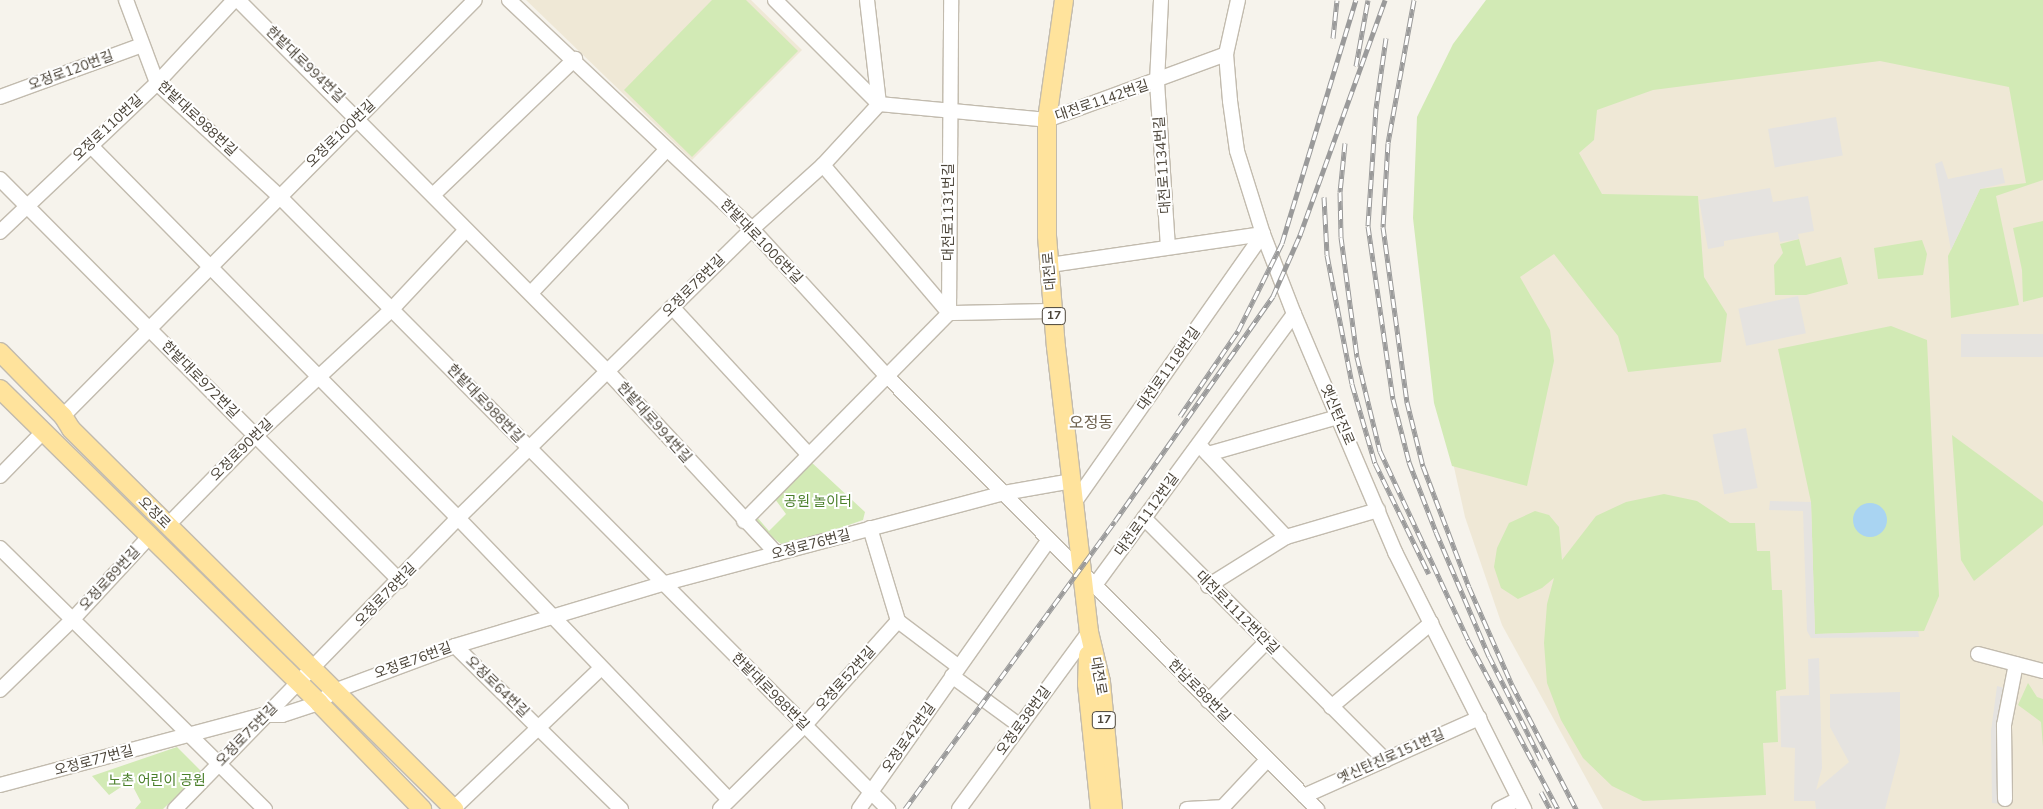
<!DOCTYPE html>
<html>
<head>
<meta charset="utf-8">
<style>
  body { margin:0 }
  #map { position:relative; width:2043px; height:809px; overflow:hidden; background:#f6f3ec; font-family:"Nunito Sans","Noto Sans KR",sans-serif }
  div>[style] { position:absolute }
  .education>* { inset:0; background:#efe8d6 }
  .green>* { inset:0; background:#d2eab5 }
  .parking>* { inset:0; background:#e5e3e0; transform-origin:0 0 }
  .water>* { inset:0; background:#a9d4f2 }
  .round { border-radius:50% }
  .roads { filter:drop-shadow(1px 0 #c2bbae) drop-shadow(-1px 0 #c2bbae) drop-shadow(0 1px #c2bbae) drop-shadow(0 -1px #c2bbae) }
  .minor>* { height:14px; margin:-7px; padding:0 7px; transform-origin:7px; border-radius:7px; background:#fff }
  .major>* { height:18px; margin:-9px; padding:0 9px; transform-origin:9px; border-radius:9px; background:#ffe39c }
  .rail>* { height:5px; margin-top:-2.5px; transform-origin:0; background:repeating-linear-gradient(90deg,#fff 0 9px,#9a9a9a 0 18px); box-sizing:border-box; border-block:1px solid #9a9a9a }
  span { translate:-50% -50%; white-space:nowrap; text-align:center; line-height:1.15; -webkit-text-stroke:4px #fff; paint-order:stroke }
  .shield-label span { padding:1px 4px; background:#fff; border:1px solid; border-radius:4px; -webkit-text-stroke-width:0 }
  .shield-label { font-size:12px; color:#4b4439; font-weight:700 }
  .street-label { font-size:14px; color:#4b4439 }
  .park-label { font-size:14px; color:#4a7f2a }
  .quarter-label { font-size:16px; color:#6e6250 }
</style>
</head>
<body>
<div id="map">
  <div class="education">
    <i style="clip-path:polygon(526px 0,751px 0,802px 50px,692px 160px)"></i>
    <i style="clip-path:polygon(2010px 0,2043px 1px,2043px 809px,1603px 809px,1502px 625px,1465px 517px,1433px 372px,1463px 38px)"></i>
  </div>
  <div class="green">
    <i style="clip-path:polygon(712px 0,746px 0,798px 51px,692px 157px,624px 90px)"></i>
    <i style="clip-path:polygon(1486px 0,2043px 0,2043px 180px,1996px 196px,2019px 305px,1951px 318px,1948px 256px,1980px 189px,2026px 183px,2009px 87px,1880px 61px,1653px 90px,1597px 110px,1594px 140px,1579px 153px,1602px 194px,1698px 196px,1704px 277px,1727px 314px,1721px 362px,1628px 372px,1618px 336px,1554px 254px,1520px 277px,1550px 330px,1554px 361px,1527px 486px,1452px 466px,1434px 403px,1413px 218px,1417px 117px,1453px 44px)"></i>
    <i style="clip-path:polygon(2043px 221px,2043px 297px,2023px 302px,2022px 270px,2013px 228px)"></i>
    <i style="clip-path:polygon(1799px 239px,1806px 266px,1841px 257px,1848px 284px,1806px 295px,1775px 295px,1774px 265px,1783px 253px,1780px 244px)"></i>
    <i style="clip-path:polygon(1922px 240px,1927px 254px,1923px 275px,1878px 279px,1874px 248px)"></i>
    <i style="clip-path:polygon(1891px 326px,1927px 340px,1939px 596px,1924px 631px,1815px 634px,1811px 502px,1778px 349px)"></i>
    <i style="clip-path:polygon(1952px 435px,2043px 502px,2043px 525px,1974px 581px,1961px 560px)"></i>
    <i style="clip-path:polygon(810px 461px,865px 512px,863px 520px,785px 547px,754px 523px,756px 516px,769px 531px,786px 514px,775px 499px)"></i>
    <i style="clip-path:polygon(1664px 494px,1697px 501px,1730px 523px,1755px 523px,1757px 551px,1770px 551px,1772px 590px,1782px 590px,1786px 689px,1776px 691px,1778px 742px,1763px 743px,1766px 795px,1643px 801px,1612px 786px,1583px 758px,1561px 720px,1547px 683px,1544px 643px,1547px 604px,1554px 578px,1542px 588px,1518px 599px,1501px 588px,1494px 567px,1497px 548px,1509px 523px,1535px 511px,1549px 515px,1559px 527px,1562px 560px,1596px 516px,1626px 502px)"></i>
    <i style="clip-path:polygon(2028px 683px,2037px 697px,2043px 699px,2043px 747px,2041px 722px,2018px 705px)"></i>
    <i style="clip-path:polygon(177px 747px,202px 772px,163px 809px,135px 809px,141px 802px,130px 781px,109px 795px,92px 776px)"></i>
  </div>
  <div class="parking">
    <i style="left:1836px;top:117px;width:39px;height:69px;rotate:80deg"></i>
    <i style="clip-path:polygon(1942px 161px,1948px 179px,2002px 168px,2005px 183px,1980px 189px,1951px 250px,1935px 164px)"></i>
    <i style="clip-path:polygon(1770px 188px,1773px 202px,1808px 196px,1814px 231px,1798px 234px,1799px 239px,1780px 242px,1778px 232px,1724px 241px,1724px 246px,1708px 249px,1699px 200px)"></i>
    <i style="left:1798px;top:296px;width:38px;height:61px;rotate:78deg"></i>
    <i style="left:2043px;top:334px;width:23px;height:82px;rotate:90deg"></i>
    <i style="left:1746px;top:428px;width:61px;height:34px;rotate:79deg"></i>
    <i style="clip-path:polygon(1770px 501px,1811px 502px,1815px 634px,1918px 631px,1919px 637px,1811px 638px,1807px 631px,1803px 511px,1769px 510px)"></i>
    <i style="clip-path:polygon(1819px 658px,1822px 768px,1816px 790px,1849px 762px,1830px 727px,1830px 694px,1900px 692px,1900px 752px,1885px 809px,1816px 809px,1815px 801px,1794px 801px,1795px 748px,1781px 747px,1780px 696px,1809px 695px,1808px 659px)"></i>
    <i style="clip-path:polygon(1997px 686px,2005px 688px,2001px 804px,1992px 803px,1991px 731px)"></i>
  </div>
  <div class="water">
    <i class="round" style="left:1853px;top:503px;width:34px;height:34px"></i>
  </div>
  <div class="roads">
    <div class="minor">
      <i style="left:126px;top:0;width:89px;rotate:69.5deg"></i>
      <i style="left:157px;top:83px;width:165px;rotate:42.8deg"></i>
      <i style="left:278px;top:195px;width:866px;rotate:45.19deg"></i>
      <i style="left:238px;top:0;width:525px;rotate:45.15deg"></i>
      <i style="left:608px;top:372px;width:248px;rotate:47.1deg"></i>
      <i style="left:509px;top:0;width:334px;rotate:43.3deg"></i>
      <i style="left:752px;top:229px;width:198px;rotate:47.5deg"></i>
      <i style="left:886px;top:375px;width:612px;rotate:45.2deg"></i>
      <i style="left:775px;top:0;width:147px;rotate:45deg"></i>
      <i style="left:867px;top:0;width:105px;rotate:83.4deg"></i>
      <i style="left:1161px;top:0;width:82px;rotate:92.8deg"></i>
      <i style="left:1157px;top:82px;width:165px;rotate:86.2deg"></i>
      <i style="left:1238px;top:0;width:55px;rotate:102.5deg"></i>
      <i style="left:1226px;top:54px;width:47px;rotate:85.1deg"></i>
      <i style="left:1230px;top:101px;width:50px;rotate:82deg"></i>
      <i style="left:1237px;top:151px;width:87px;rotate:72.6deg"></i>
      <i style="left:1263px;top:234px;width:86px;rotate:68.8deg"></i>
      <i style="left:1294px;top:314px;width:259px;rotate:67deg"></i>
      <i style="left:1395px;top:552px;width:288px;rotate:63.3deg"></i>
      <i style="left:0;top:97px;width:151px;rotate:-20.1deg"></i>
      <i style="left:90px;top:145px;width:524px;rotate:45.39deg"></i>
      <i style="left:458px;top:518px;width:391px;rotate:46.1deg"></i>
      <i style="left:823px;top:165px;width:194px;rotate:49.6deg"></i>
      <i style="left:0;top:179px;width:567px;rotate:45.14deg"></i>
      <i style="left:433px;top:195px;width:197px;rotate:-43.8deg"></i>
      <i style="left:0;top:232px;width:216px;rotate:-43.5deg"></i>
      <i style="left:157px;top:83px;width:113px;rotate:-47.1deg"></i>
      <i style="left:1050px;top:265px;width:215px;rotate:-8.3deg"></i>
      <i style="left:531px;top:293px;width:198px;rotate:-46.6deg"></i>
      <i style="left:672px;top:307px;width:200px;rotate:47.2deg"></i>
      <i style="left:949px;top:313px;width:313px;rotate:-89.6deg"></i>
      <i style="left:63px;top:416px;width:585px;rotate:-45.28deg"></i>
      <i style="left:1203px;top:449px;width:121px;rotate:46.7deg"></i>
      <i style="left:1208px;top:454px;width:135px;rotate:-15.9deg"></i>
      <i style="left:0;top:476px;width:62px;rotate:-45.7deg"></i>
      <i style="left:1074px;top:503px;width:329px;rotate:-54.9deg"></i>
      <i style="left:1144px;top:518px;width:342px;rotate:45.1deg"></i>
      <i style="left:744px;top:521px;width:292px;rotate:-45.4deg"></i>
      <i style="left:949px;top:313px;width:105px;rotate:-1.1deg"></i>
      <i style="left:167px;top:526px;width:127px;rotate:-45.6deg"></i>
      <i style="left:256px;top:435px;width:185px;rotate:-42.8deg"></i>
      <i style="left:392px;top:309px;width:107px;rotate:-46.9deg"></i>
      <i style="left:870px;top:528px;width:97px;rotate:73.2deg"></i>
      <i style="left:898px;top:621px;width:76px;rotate:37deg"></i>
      <i style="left:0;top:548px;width:372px;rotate:44.6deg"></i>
      <i style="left:1095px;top:585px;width:336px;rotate:-53.7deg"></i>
      <i style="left:1208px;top:586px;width:92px;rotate:-32.1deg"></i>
      <i style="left:1286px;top:537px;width:96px;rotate:-16.4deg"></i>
      <i style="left:455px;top:646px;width:233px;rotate:44.5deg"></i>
      <i style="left:1978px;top:654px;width:67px;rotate:14.7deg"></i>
      <i style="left:952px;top:676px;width:84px;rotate:36.3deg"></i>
      <i style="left:0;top:690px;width:100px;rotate:-44.2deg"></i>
      <i style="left:72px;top:620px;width:112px;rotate:-47.2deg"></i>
      <i style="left:1208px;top:701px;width:83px;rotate:-45.5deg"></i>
      <i style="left:1331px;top:707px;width:131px;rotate:-40deg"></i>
      <i style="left:0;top:785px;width:272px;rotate:-14.9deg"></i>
      <i style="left:263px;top:715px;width:19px"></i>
      <i style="left:282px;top:715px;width:39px;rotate:-18deg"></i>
      <i style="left:319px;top:703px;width:19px;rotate:-39deg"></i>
      <i style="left:334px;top:691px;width:129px;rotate:-20.4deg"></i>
      <i style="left:455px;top:646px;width:216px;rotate:-16.7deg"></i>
      <i style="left:662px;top:584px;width:354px;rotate:-14.9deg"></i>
      <i style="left:1004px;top:493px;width:69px;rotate:-10deg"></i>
      <i style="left:1304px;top:796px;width:192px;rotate:-24deg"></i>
      <i style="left:2005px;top:799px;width:74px;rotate:-90.8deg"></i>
      <i style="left:2004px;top:725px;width:62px;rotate:-78.9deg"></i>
      <i style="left:175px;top:809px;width:406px;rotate:-45.8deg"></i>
      <i style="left:458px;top:518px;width:412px;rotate:-44.5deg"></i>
      <i style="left:752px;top:229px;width:96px;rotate:-42deg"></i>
      <i style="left:823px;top:165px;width:83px;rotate:-47.4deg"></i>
      <i style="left:879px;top:104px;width:169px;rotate:5.4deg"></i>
      <i style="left:1047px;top:120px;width:191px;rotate:-20.2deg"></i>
      <i style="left:453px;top:809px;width:204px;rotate:-43.6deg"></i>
      <i style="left:720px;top:809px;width:118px;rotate:-44.7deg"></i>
      <i style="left:804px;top:726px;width:141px;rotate:-48.2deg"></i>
      <i style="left:859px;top:809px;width:329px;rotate:-54.8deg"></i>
      <i style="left:959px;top:809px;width:220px;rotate:-53.7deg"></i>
      <i style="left:1187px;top:809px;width:34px;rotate:-3deg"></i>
      <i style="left:1221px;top:809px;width:67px;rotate:-46.8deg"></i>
      <i style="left:1499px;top:809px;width:22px;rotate:-27deg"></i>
    </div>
    <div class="major">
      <i style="left:1064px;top:0;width:121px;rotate:98.1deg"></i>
      <i style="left:1047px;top:120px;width:116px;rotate:90deg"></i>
      <i style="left:1047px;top:236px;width:111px;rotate:85.4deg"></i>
      <i style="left:1056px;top:347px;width:287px;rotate:83.4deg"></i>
      <i style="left:1089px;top:632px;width:51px;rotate:76.5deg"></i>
      <i style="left:1101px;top:682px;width:128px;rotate:84.6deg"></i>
      <i style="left:0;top:352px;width:90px;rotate:45.5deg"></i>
      <i style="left:63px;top:416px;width:15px;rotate:58deg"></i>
      <i style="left:71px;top:429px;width:540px;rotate:44.77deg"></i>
      <i style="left:0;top:389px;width:448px;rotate:44.5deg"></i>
      <i style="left:319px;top:703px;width:148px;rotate:45.8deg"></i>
      <i style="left:1088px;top:655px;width:29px;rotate:92deg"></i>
      <i style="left:1087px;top:684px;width:126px;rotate:84.1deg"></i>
    </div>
  </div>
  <div class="rail">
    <i style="left:1414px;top:0;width:145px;rotate:100.3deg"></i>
    <i style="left:1388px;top:143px;width:84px;rotate:93.4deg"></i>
    <i style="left:1383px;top:227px;width:177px;rotate:82.2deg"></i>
    <i style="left:1407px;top:402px;width:66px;rotate:76deg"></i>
    <i style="left:1423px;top:466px;width:129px;rotate:69.2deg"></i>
    <i style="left:1469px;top:587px;width:107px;rotate:66.3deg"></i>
    <i style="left:1512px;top:685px;width:140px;rotate:62.7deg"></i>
    <i style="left:1333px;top:38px;width:38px;rotate:-84deg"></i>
    <i style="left:1386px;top:38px;width:71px;rotate:98.1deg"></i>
    <i style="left:1376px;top:108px;width:118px;rotate:93.9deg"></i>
    <i style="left:1368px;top:226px;width:175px;rotate:81.8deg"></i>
    <i style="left:1393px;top:399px;width:65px;rotate:75.7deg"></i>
    <i style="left:1409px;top:462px;width:75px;rotate:68.9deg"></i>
    <i style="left:1436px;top:532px;width:135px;rotate:66.9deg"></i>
    <i style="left:1489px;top:656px;width:116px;rotate:63.4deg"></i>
    <i style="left:1356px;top:66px;width:67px;rotate:-79.7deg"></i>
    <i style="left:1345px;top:143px;width:49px;rotate:95.8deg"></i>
    <i style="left:1340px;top:192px;width:45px;rotate:88.7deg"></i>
    <i style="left:1341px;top:237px;width:121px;rotate:82.4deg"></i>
    <i style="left:1357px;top:357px;width:97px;rotate:76.3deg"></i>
    <i style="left:1380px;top:451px;width:208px;rotate:65deg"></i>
    <i style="left:1468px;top:640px;width:191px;rotate:62deg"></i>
    <i style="left:1324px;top:197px;width:58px;rotate:87deg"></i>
    <i style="left:1327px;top:255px;width:131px;rotate:79deg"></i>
    <i style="left:1352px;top:384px;width:82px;rotate:73.8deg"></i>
    <i style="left:1375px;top:463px;width:123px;rotate:64.1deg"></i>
    <i style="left:1180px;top:416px;width:103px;rotate:-55.7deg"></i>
    <i style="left:1238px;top:331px;width:98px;rotate:-63.4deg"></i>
    <i style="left:1282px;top:243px;width:254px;rotate:-73.1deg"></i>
    <i style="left:1541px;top:792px;width:19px;rotate:62deg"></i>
    <i style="left:905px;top:809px;width:356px;rotate:-53.9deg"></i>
    <i style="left:1115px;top:521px;width:275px;rotate:-54.9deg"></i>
    <i style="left:1273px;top:296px;width:67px;rotate:-66.1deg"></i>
    <i style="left:1300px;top:235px;width:250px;rotate:-70.1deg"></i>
  </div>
  <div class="shield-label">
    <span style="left:1054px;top:316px">17</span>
    <span style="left:1104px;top:720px">17</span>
  </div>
  <div class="street-label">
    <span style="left:305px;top:65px;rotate:44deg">한밭대로994번길</span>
    <span style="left:71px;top:71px;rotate:-20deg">오정로120번길</span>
    <span style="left:1102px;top:101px;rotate:-19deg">대전로1142번길</span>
    <span style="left:197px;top:119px;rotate:43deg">한밭대로988번길</span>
    <span style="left:108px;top:128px;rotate:-43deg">오정로110번길</span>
    <span style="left:341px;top:134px;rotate:-44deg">오정로100번길</span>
    <span style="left:1163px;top:165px;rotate:-94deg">대전로1134번길</span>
    <span style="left:949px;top:212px;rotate:-90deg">대전로1131번길</span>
    <span style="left:761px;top:242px;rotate:46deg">한밭대로1006번길</span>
    <span style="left:1050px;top:271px;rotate:-95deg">대전로</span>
    <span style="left:694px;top:286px;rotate:-45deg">오정로78번길</span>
    <span style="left:1169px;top:369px;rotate:-55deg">대전로1118번길</span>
    <span style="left:200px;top:380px;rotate:45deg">한밭대로972번길</span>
    <span style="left:485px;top:404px;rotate:46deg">한밭대로988번길</span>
    <span style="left:1337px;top:415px;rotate:67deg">옛신탄진로</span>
    <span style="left:654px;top:423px;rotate:48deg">한밭대로994번길</span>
    <span style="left:242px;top:450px;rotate:-45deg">오정로90번길</span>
    <span style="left:154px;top:513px;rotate:45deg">오정로</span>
    <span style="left:1147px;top:515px;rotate:-54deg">대전로1112번길</span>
    <span style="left:811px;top:545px;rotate:-15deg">오정로76번길</span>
    <span style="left:110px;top:579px;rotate:-47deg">오정로89번길</span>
    <span style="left:386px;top:595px;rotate:-46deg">오정로78번길</span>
    <span style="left:1237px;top:613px;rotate:45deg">대전로1112번안길</span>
    <span style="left:413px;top:661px;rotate:-20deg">오정로76번길</span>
    <span style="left:1098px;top:676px;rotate:80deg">대전로</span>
    <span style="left:846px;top:679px;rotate:-48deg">오정로52번길</span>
    <span style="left:497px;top:687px;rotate:44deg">오정로64번길</span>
    <span style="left:1199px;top:691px;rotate:45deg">한남로88번길</span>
    <span style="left:770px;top:692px;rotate:45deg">한밭대로988번길</span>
    <span style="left:1024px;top:721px;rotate:-54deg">오정로38번길</span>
    <span style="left:247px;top:735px;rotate:-46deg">오정로75번길</span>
    <span style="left:909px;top:738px;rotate:-55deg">오정로42번길</span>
    <span style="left:1391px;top:757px;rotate:-24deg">옛신탄진로151번길</span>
    <span style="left:94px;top:761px;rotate:-15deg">오정로77번길</span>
  </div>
  <div class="park-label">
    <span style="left:818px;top:502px">공원 놀이터</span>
    <span style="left:157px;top:781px">노촌 어린이 공원</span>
  </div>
  <div class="quarter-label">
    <span style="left:1091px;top:423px">오정동</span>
  </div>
</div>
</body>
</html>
